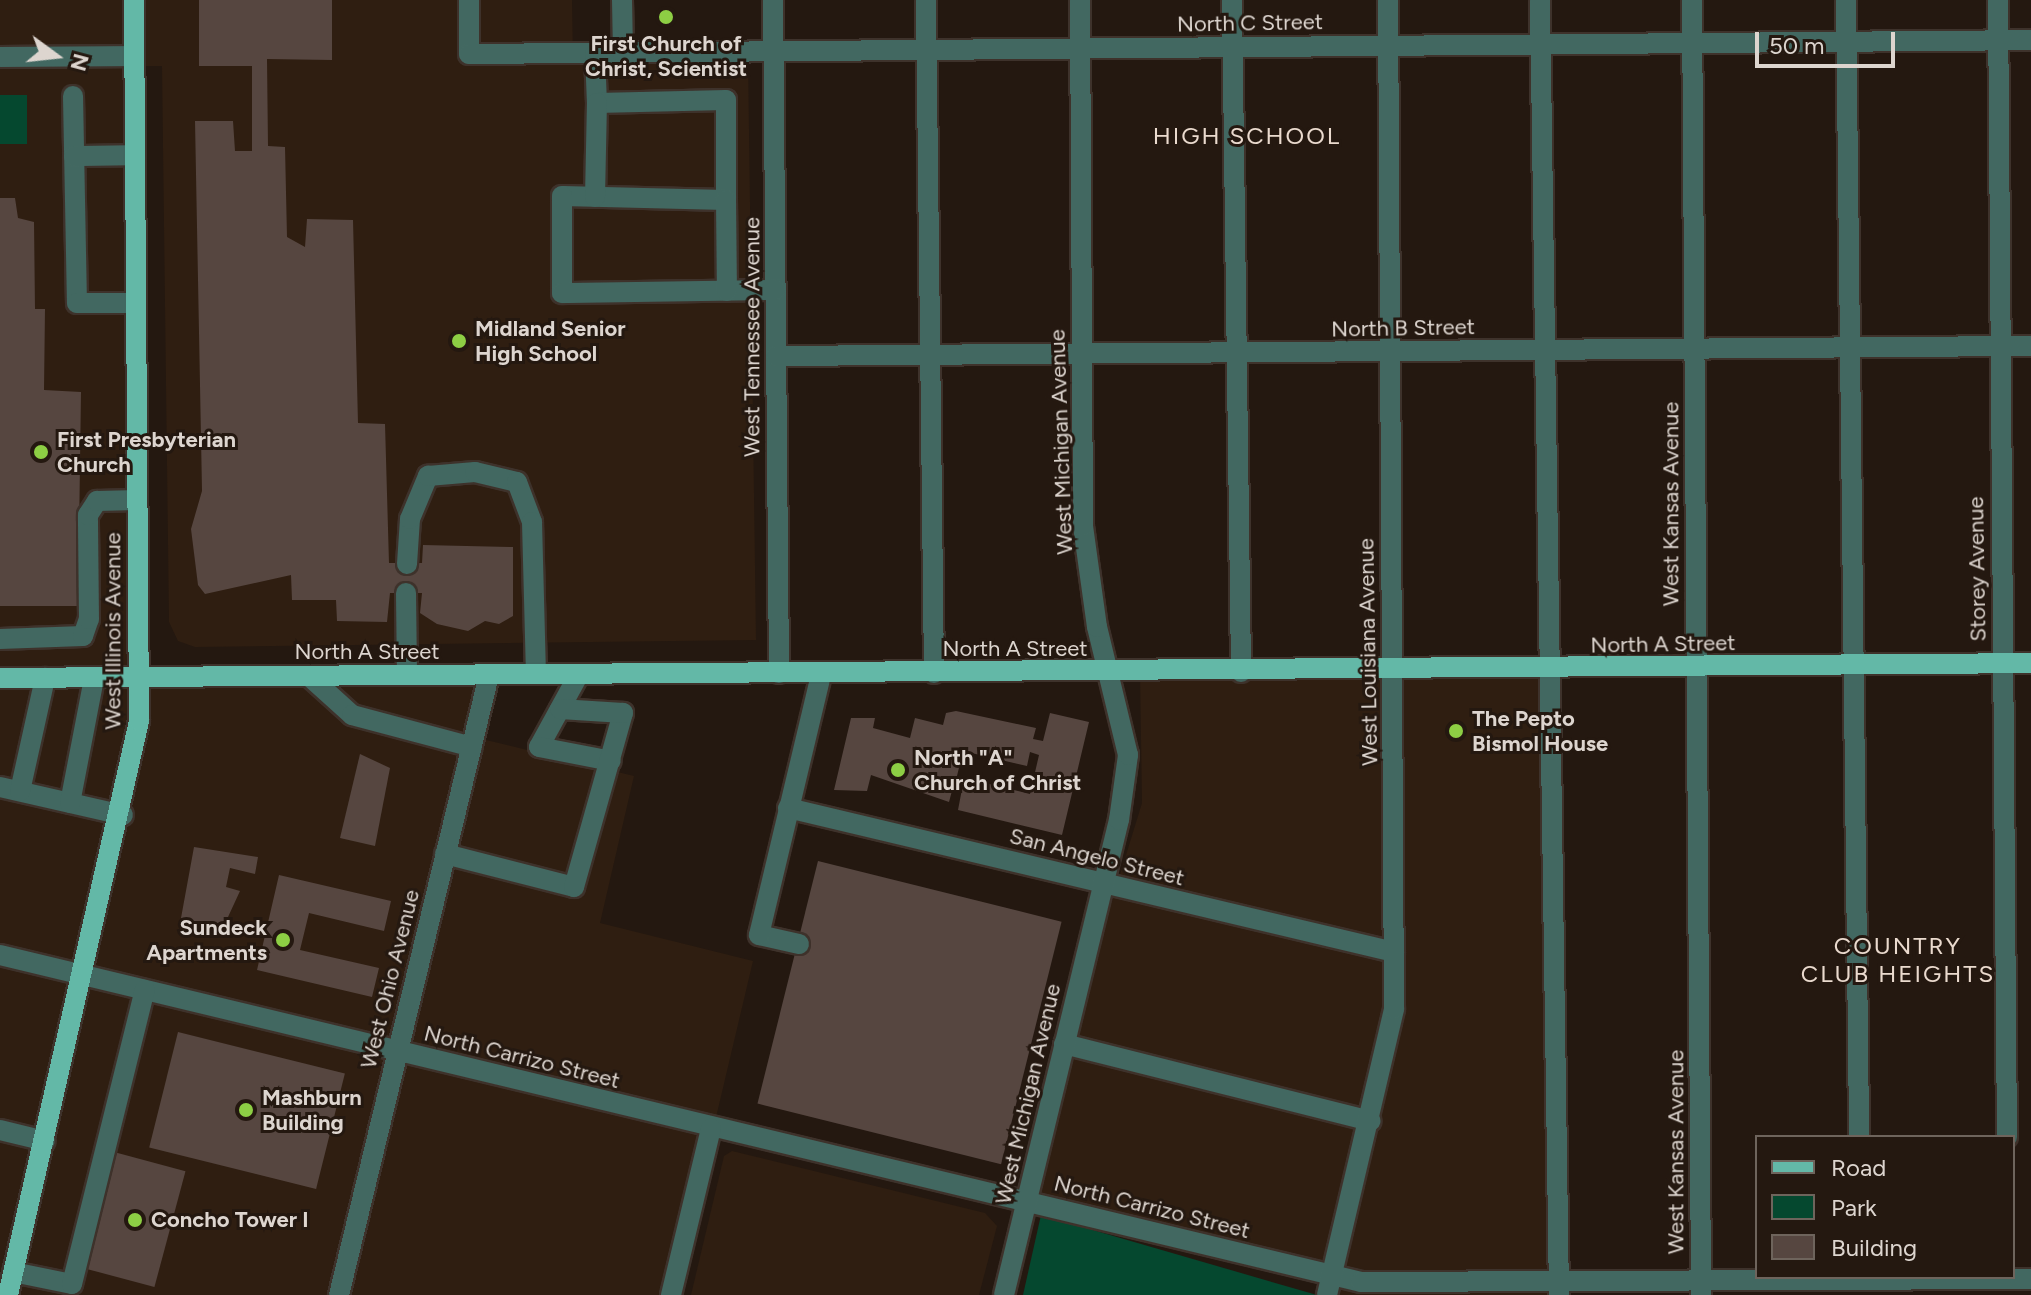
<!DOCTYPE html>
<html>
<head>
<meta charset="utf-8">
<style>
  body { margin:0 }
  #map { position:relative; width:2031px; height:1295px; overflow:hidden; background:#241810; font-family:Figtree,sans-serif }
  div>[style] { position:absolute }
  .built>* { inset:0; background:#2f1e11 }
  .green>* { inset:0; background:#05482f; transform-origin:0 0 }
  .building>* { inset:0; background:#564640; transform-origin:0 0 }
  .roads { filter:drop-shadow(2px 0 #3e322b) drop-shadow(-2px 0 #3e322b) drop-shadow(0 2px #3e322b) drop-shadow(0 -2px #3e322b) }
  .minor>* { height:20px; margin:-10px; padding:0 10px; transform-origin:10px; border-radius:10px; background:#426861 }
  .major>* { height:20px; margin:-10px; padding:0 10px; transform-origin:10px; border-radius:10px; background:#63b8a7 }
  .dots>* { width:22px; height:22px; translate:-50% -50%; box-sizing:border-box; border:4px solid #241810; border-radius:50% }
  span { translate:-50% -50%; white-space:nowrap; text-align:center; line-height:1.15; -webkit-text-stroke:6px #241810; paint-order:stroke }
  .street-label { font-size:22px; color:#ddd5cf }
  .poi-label { font-size:22px; color:#ddd5cf; font-weight:700 }
  .left { translate:0 -50%; text-align:left }
  .right { translate:-100% -50%; text-align:right }
  .neighbourhood-label { font-size:24px; color:#eadace; letter-spacing:2px }
  .legend { position:absolute; left:1755px; top:1135px; width:260px; height:144px; box-sizing:border-box; background:#241810; border:2px solid #6e645c; margin:0; padding:10px 14px; list-style:none; font-size:24px; color:#ddd5cf }
  .legend li { display:flex; align-items:center; gap:16px; height:40px }
  .legend b { width:40px; border:2px solid #6e645c }
  .north { position:absolute; left:16px; top:16px; width:80px; height:80px; -webkit-text-stroke:6px #241810; paint-order:stroke; rotate:105deg; font-size:22px; font-weight:700; line-height:32px; text-align:center; color:#ddd5cf }
  .north::after { content:''; display:block; margin:auto; width:28px; height:36px; background:#ddd5cf; clip-path:polygon(50% 0,100% 100%,50% 72%,0 100%) }
  .scale { position:absolute; left:1755px; top:32px; width:140px; height:36px; box-sizing:border-box; border:4px solid #ddd5cf; border-top:0; padding-left:10px; font-size:24px; line-height:28px; white-space:nowrap; color:#ddd5cf; -webkit-text-stroke:6px #241810; paint-order:stroke }
</style>
</head>
<body>
<div id="map">
  <div class="built">
    <i style="clip-path:polygon(0 0,572px 0,573px 60px,748px 58px,756px 640px,195px 647px,178px 641px,169px 622px,162px 66px,133px 66px,141px 677px,494px 673px,478px 738px,634px 776px,600px 923px,753px 961px,674px 1295px,0 1295px)"></i>
    <i style="clip-path:polygon(1546px 659px,1551px 1295px,1339px 1295px,1343px 1280px,1029px 1204px,1067px 1047px,1142px 803px,1140px 672px)"></i>
    <i style="clip-path:polygon(732px 1151px,985px 1213px,997px 1226px,979px 1295px,691px 1295px,724px 1156px)"></i>
  </div>
  <div class="green">
    <i style="left:0;top:95px;width:27px;height:49px"></i>
    <i style="clip-path:polygon(1041px 1215px,1317px 1295px,1023px 1295px)"></i>
  </div>
  <div class="building">
    <i style="clip-path:polygon(199px 0,332px 0,332px 60px,267px 59px,268px 146px,285px 147px,287px 237px,305px 247px,307px 219px,353px 220px,358px 423px,385px 424px,389px 563px,422px 563px,423px 545px,513px 547px,513px 616px,499px 624px,485px 621px,468px 631px,437px 624px,420px 613px,422px 593px,390px 593px,387px 622px,337px 621px,336px 600px,292px 600px,291px 575px,205px 594px,198px 585px,191px 529px,202px 491px,195px 121px,233px 121px,235px 151px,252px 151px,252px 66px,199px 66px)"></i>
    <i style="clip-path:polygon(0 198px,15px 198px,18px 218px,34px 222px,35px 309px,45px 309px,44px 390px,81px 392px,78px 606px,0 606px)"></i>
    <i style="clip-path:polygon(evenodd,956px 711px,1036px 728px,1033px 739px,1043px 741px,1050px 713px,1089px 722px,1062px 835px,958px 810px,962px 789px,953px 787px,949px 802px,871px 775px,867px 791px,834px 790px,851px 718px,875px 718px,873px 728px,910px 738px,915px 718px,943px 725px,946px 713px,956px 711px,963px 751px,1027px 766px,1030px 752px,1039px 755px,1030px 794px,957px 776px,963px 751px)"></i>
    <i style="clip-path:polygon(360px 754px,390px 768px,375px 846px,340px 838px)"></i>
    <i style="clip-path:polygon(194px 847px,258px 857px,255px 874px,230px 868px,226px 887px,240px 891px,222px 930px,181px 918px)"></i>
    <i style="left:818px;top:861px;width:251px;height:250px;rotate:14deg"></i>
    <i style="clip-path:polygon(279px 875px,391px 901px,384px 931px,309px 913px,300px 950px,379px 968px,372px 997px,257px 970px)"></i>
    <i style="left:178px;top:1032px;width:172px;height:119px;rotate:14deg"></i>
    <i style="left:114px;top:1152px;width:74px;height:120px;rotate:15deg"></i>
  </div>
  <div class="roads">
    <div class="minor">
      <i style="left:469px;top:0;width:54px;rotate:90deg"></i>
      <i style="left:469px;top:54px;width:1562px;rotate:-0.51deg"></i>
      <i style="left:622px;top:0;width:54px;rotate:88.9deg"></i>
      <i style="left:773px;top:0;width:673px;rotate:89.49deg"></i>
      <i style="left:926px;top:0;width:673px;rotate:89.32deg"></i>
      <i style="left:1232px;top:0;width:672px;rotate:89.23deg"></i>
      <i style="left:1540px;top:0;width:1295px;rotate:89.16deg"></i>
      <i style="left:1692px;top:0;width:1295px;rotate:89.6deg"></i>
      <i style="left:1846px;top:0;width:1137px;rotate:89.34deg"></i>
      <i style="left:1998px;top:0;width:1137px;rotate:89.55deg"></i>
      <i style="left:595px;top:54px;width:49px;rotate:87.7deg"></i>
      <i style="left:597px;top:103px;width:129px;rotate:-1.3deg"></i>
      <i style="left:726px;top:100px;width:100px;rotate:90deg"></i>
      <i style="left:726px;top:200px;width:164px;rotate:-178.6deg"></i>
      <i style="left:562px;top:196px;width:97px;rotate:90deg"></i>
      <i style="left:562px;top:293px;width:214px;rotate:-0.8deg"></i>
      <i style="left:0;top:57px;width:134px;rotate:-0.4deg"></i>
      <i style="left:73px;top:96px;width:207px;rotate:88.9deg"></i>
      <i style="left:77px;top:303px;width:58px"></i>
      <i style="left:74px;top:156px;width:61px;rotate:-0.9deg"></i>
      <i style="left:595px;top:197px;width:94px;rotate:-88.8deg"></i>
      <i style="left:726px;top:200px;width:91px;rotate:89.4deg"></i>
      <i style="left:776px;top:356px;width:1255px;rotate:-0.46deg"></i>
      <i style="left:407px;top:564px;width:45px;rotate:-86.2deg"></i>
      <i style="left:410px;top:519px;width:47px;rotate:-67.3deg"></i>
      <i style="left:428px;top:476px;width:47px;rotate:-4.9deg"></i>
      <i style="left:475px;top:472px;width:43px;rotate:13.4deg"></i>
      <i style="left:517px;top:482px;width:43px;rotate:69.4deg"></i>
      <i style="left:532px;top:522px;width:152px;rotate:88.5deg"></i>
      <i style="left:406px;top:593px;width:82px;rotate:89.3deg"></i>
      <i style="left:0;top:639px;width:83px;rotate:-2.1deg"></i>
      <i style="left:83px;top:636px;width:18px;rotate:-71deg"></i>
      <i style="left:89px;top:619px;width:104px;rotate:-90.6deg"></i>
      <i style="left:88px;top:515px;width:17px;rotate:-57deg"></i>
      <i style="left:97px;top:501px;width:40px;rotate:-1.4deg"></i>
      <i style="left:579px;top:674px;width:83px;rotate:118.7deg"></i>
      <i style="left:539px;top:747px;width:73px;rotate:11deg"></i>
      <i style="left:309px;top:676px;width:58px;rotate:42.2deg"></i>
      <i style="left:352px;top:715px;width:124px;rotate:14.9deg"></i>
      <i style="left:0;top:787px;width:126px;rotate:12.8deg"></i>
      <i style="left:20px;top:791px;width:116px;rotate:-77.5deg"></i>
      <i style="left:70px;top:803px;width:127px;rotate:-79.1deg"></i>
      <i style="left:788px;top:808px;width:623px;rotate:13.37deg"></i>
      <i style="left:445px;top:854px;width:133px;rotate:14.3deg"></i>
      <i style="left:574px;top:887px;width:181px;rotate:-74.3deg"></i>
      <i style="left:623px;top:713px;width:63px;rotate:-176.4deg"></i>
      <i style="left:799px;top:944px;width:41px;rotate:-167.3deg"></i>
      <i style="left:759px;top:935px;width:268px;rotate:-76.6deg"></i>
      <i style="left:0;top:955px;width:1400px;rotate:13.51deg"></i>
      <i style="left:1361px;top:1282px;width:670px;rotate:-0.26deg"></i>
      <i style="left:1064px;top:1044px;width:316px;rotate:14.1deg"></i>
      <i style="left:0;top:1130px;width:46px;rotate:13.7deg"></i>
      <i style="left:13px;top:1272px;width:60px;rotate:11.5deg"></i>
      <i style="left:72px;top:1284px;width:303px;rotate:-76.1deg"></i>
      <i style="left:339px;top:1295px;width:638px;rotate:-76.4deg"></i>
      <i style="left:671px;top:1295px;width:171px;rotate:-76.5deg"></i>
      <i style="left:1004px;top:1295px;width:489px;rotate:-76.4deg"></i>
      <i style="left:1119px;top:820px;width:66px;rotate:-82.1deg"></i>
      <i style="left:1128px;top:755px;width:132px;rotate:-103.6deg"></i>
      <i style="left:1097px;top:627px;width:102px;rotate:-97.9deg"></i>
      <i style="left:1083px;top:526px;width:526px;rotate:-90.33deg"></i>
      <i style="left:1327px;top:1295px;width:294px;rotate:-76.8deg"></i>
      <i style="left:1394px;top:1009px;width:1009px;rotate:-90.34deg"></i>
    </div>
    <div class="major">
      <i style="left:0;top:678px;width:2031px;rotate:-0.42deg"></i>
      <i style="left:8px;top:1295px;width:589px;rotate:-77.14deg"></i>
      <i style="left:139px;top:721px;width:721px;rotate:-90.4deg"></i>
    </div>
  </div>
  <div class="dots">
    <i style="left:666px;top:17px;background:#8dce44"></i>
    <i style="left:459px;top:341px;background:#8dce44"></i>
    <i style="left:41px;top:452px;background:#8dce44"></i>
    <i style="left:1456px;top:731px;background:#8dce44"></i>
    <i style="left:898px;top:770px;background:#8dce44"></i>
    <i style="left:283px;top:940px;background:#8dce44"></i>
    <i style="left:246px;top:1110px;background:#8dce44"></i>
    <i style="left:135px;top:1220px;background:#8dce44"></i>
  </div>
  <div class="street-label">
    <span style="left:1250px;top:23px;rotate:-1deg">North C Street</span>
    <span style="left:1403px;top:328px;rotate:-1deg">North B Street</span>
    <span style="left:752px;top:337px;rotate:-90deg">West Tennessee Avenue</span>
    <span style="left:1061px;top:442px;rotate:-92deg">West Michigan Avenue</span>
    <span style="left:1671px;top:504px;rotate:-90deg">West Kansas Avenue</span>
    <span style="left:1977px;top:569px;rotate:-91deg">Storey Avenue</span>
    <span style="left:113px;top:631px;rotate:-90deg">West Illinois Avenue</span>
    <span style="left:1663px;top:644px;rotate:-1deg">North A Street</span>
    <span style="left:1015px;top:649px">North A Street</span>
    <span style="left:367px;top:652px">North A Street</span>
    <span style="left:1368px;top:652px;rotate:-91deg">West Louisiana Avenue</span>
    <span style="left:1097px;top:857px;rotate:14deg">San Angelo Street</span>
    <span style="left:390px;top:979px;rotate:-76deg">West Ohio Avenue</span>
    <span style="left:522px;top:1057px;rotate:14deg">North Carrizo Street</span>
    <span style="left:1028px;top:1094px;rotate:-77deg">West Michigan Avenue</span>
    <span style="left:1676px;top:1152px;rotate:-90deg">West Kansas Avenue</span>
    <span style="left:1152px;top:1207px;rotate:14deg">North Carrizo Street</span>
  </div>
  <div class="poi-label">
    <span style="left:666px;top:56px">First Church of<br>Christ, Scientist</span>
    <span class="left" style="left:475px;top:341px">Midland Senior<br>High School</span>
    <span class="left" style="left:57px;top:452px">First Presbyterian<br>Church</span>
    <span class="left" style="left:1472px;top:731px">The Pepto<br>Bismol House</span>
    <span class="left" style="left:914px;top:770px">North "A"<br>Church of Christ</span>
    <span class="right" style="left:267px;top:940px">Sundeck<br>Apartments</span>
    <span class="left" style="left:262px;top:1110px">Mashburn<br>Building</span>
    <span class="left" style="left:151px;top:1220px">Concho Tower I</span>
  </div>
  <div class="neighbourhood-label">
    <span style="left:1247px;top:136px">HIGH SCHOOL</span>
    <span style="left:1898px;top:960px">COUNTRY<br>CLUB HEIGHTS</span>
  </div>
  <ul class="legend">
  <li><b style="height:10px;background:#63b8a7"></b>Road</li>
  <li><b style="height:22px;background:#05482f"></b>Park</li>
  <li><b style="height:22px;background:#564640"></b>Building</li>
  </ul>
  <div class="north">N</div>
  <div class="scale">50 m</div>
</div>
</body>
</html>
